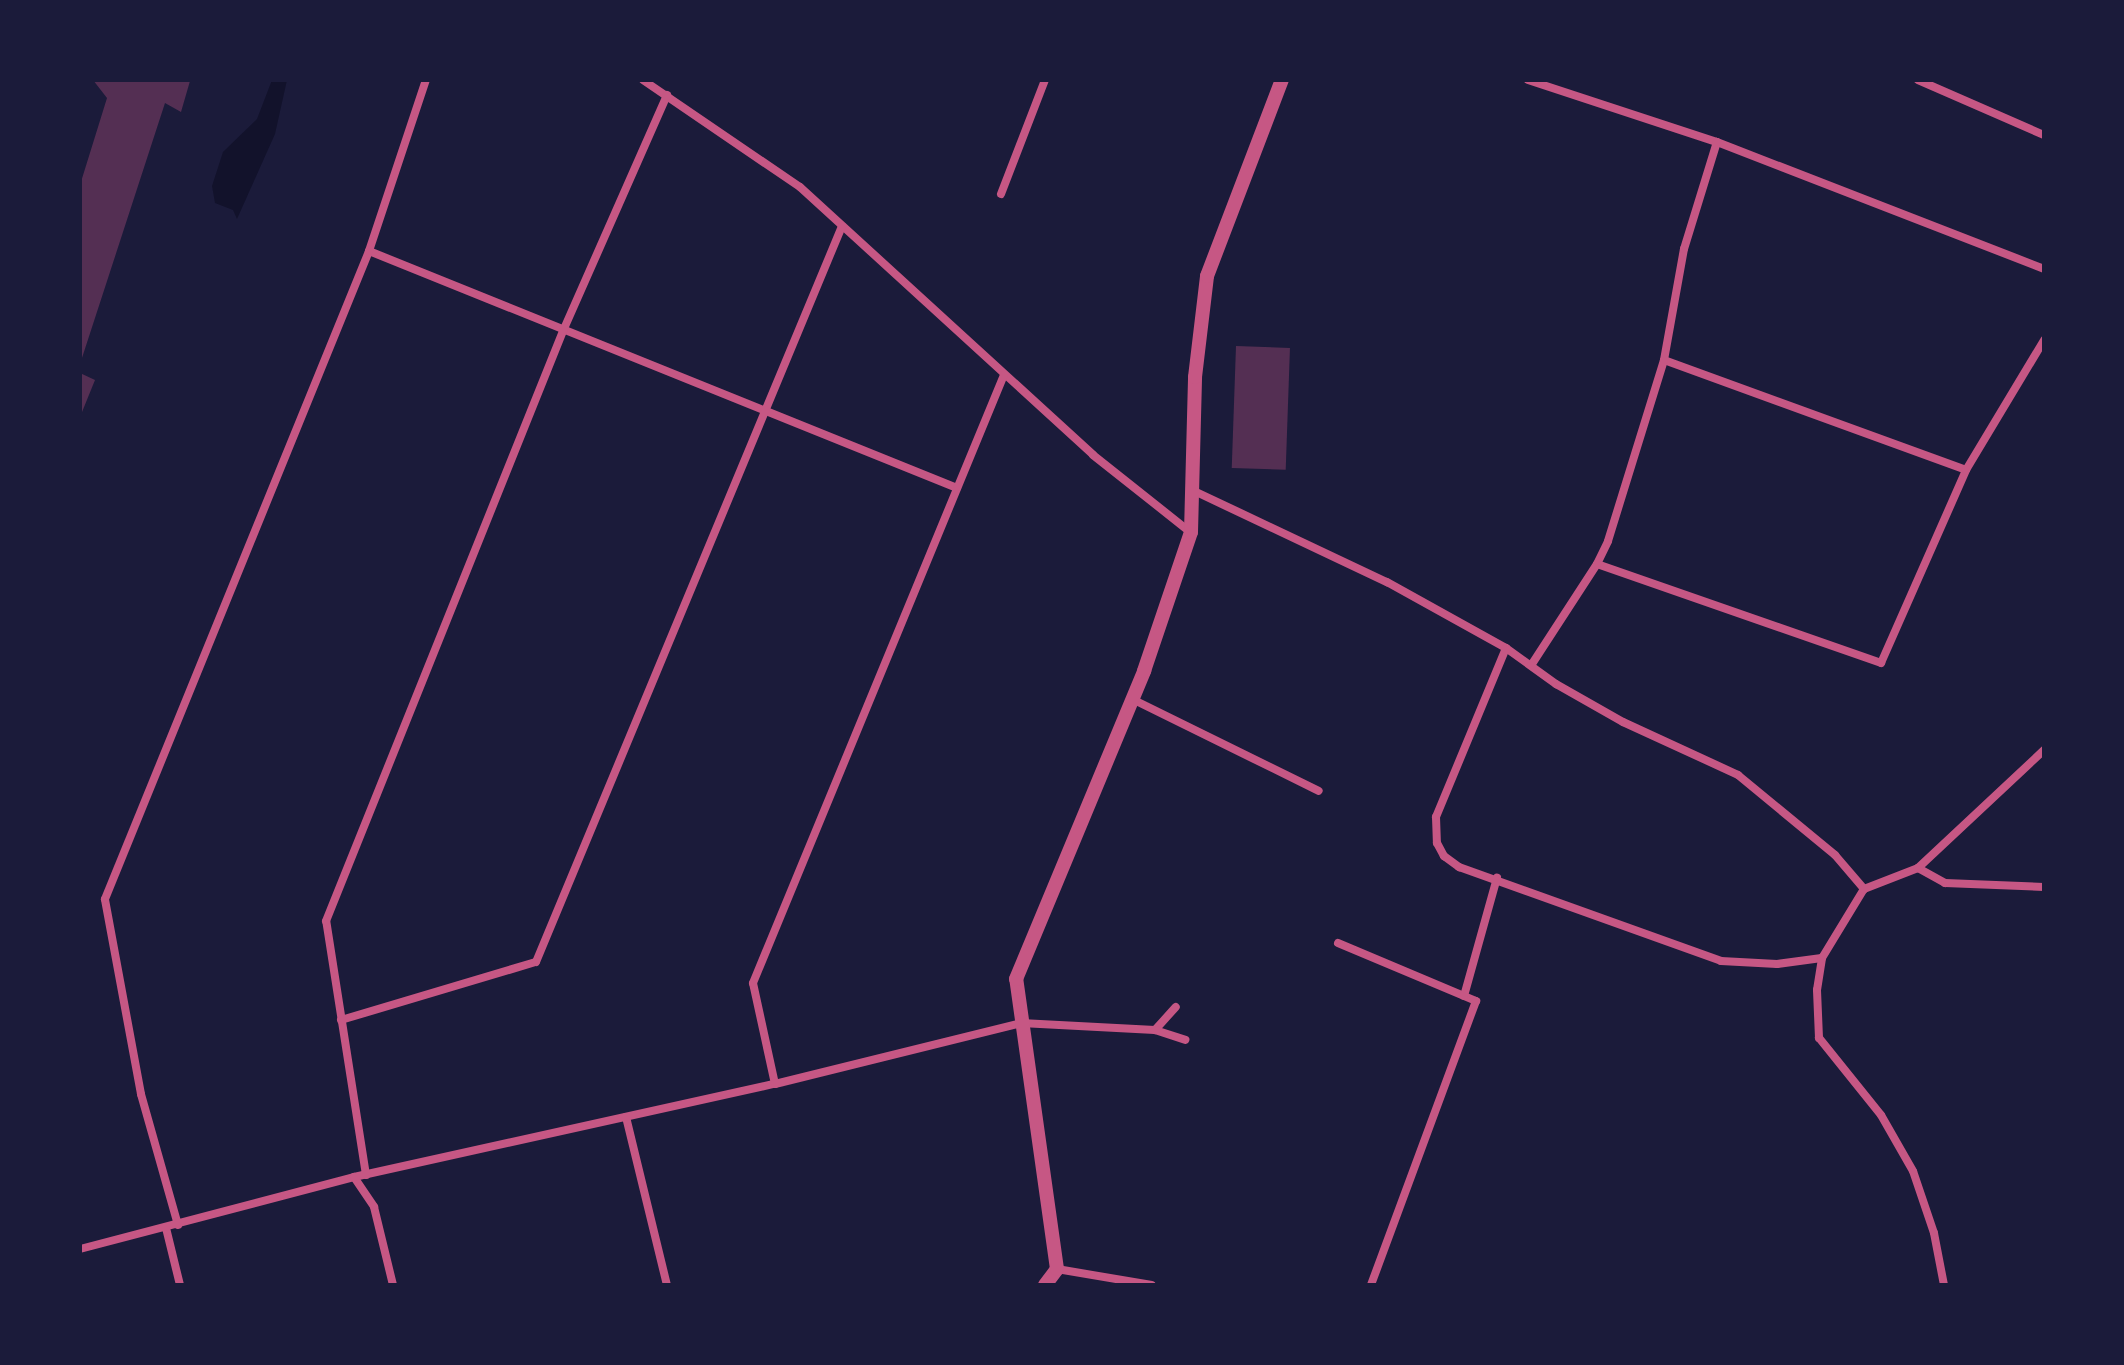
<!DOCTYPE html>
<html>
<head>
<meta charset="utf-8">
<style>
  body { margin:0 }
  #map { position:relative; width:2124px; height:1365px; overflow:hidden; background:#1b1b3a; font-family:Overpass,sans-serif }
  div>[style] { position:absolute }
  .water>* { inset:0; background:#12122b }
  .building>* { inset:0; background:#542f53; transform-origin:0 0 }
  .minor>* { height:8px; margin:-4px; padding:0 4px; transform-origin:4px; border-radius:4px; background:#c65784 }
  .tertiary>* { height:14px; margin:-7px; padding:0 7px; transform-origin:7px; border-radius:7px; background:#c65784 }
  span { translate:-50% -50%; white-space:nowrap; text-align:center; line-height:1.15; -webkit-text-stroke:6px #1b1b3a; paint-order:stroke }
  .frame { position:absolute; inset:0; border:82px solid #1b1b3a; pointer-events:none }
</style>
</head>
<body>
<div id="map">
  <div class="water">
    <i style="clip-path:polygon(272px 80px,287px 80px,275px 134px,237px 219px,233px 210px,215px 203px,212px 186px,223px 152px,257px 119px)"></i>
  </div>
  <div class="building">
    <i style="clip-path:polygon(93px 80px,190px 81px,181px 112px,165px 103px,81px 361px,80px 185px,107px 98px)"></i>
    <i style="left:1236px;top:346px;width:54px;height:122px;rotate:2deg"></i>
    <i style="clip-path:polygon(80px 373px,95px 380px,82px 412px,80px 411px)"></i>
  </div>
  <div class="minor">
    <i style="left:643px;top:80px;width:190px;rotate:34.3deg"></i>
    <i style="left:800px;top:187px;width:397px;rotate:42.4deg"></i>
    <i style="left:1093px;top:455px;width:124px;rotate:38.4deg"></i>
    <i style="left:1528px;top:80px;width:199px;rotate:18.2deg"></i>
    <i style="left:1717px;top:142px;width:351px;rotate:21.2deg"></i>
    <i style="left:1918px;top:80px;width:137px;rotate:23.6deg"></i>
    <i style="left:1001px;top:194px;width:122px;rotate:-68.9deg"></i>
    <i style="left:369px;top:251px;width:634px;rotate:21.95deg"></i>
    <i style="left:1664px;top:360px;width:321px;rotate:20deg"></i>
    <i style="left:1192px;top:490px;width:216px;rotate:25.3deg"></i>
    <i style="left:1387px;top:582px;width:136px;rotate:29deg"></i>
    <i style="left:1506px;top:648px;width:62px;rotate:35.8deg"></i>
    <i style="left:1556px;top:684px;width:77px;rotate:29.6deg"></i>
    <i style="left:1623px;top:722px;width:127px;rotate:24.7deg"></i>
    <i style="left:1738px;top:775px;width:126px;rotate:39.5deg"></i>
    <i style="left:1835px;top:855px;width:45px;rotate:49.5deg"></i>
    <i style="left:1597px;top:564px;width:301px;rotate:19.2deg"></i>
    <i style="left:1881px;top:663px;width:211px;rotate:-66.2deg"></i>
    <i style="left:1966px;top:470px;width:152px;rotate:-59deg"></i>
    <i style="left:1506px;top:648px;width:183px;rotate:112.5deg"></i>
    <i style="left:1436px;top:817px;width:26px;rotate:88deg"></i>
    <i style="left:1437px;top:843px;width:15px;rotate:62deg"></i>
    <i style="left:1444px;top:856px;width:19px;rotate:36deg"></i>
    <i style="left:1459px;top:867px;width:278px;rotate:19.7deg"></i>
    <i style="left:1721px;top:961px;width:56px;rotate:3.1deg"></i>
    <i style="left:1777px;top:964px;width:45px;rotate:-7.6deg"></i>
    <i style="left:1532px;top:664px;width:119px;rotate:-57deg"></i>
    <i style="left:1597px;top:564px;width:25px;rotate:-64deg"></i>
    <i style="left:1608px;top:541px;width:189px;rotate:-72.8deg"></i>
    <i style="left:1664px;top:360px;width:113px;rotate:-79.8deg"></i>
    <i style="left:1684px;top:249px;width:112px;rotate:-72.9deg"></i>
    <i style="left:1132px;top:699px;width:208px;rotate:26.2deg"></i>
    <i style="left:1918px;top:868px;width:31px;rotate:29deg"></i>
    <i style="left:1945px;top:883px;width:99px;rotate:2.3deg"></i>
    <i style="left:1338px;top:943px;width:150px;rotate:22.8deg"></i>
    <i style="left:1476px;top:1001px;width:303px;rotate:110.3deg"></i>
    <i style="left:1464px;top:996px;width:123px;rotate:-74.4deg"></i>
    <i style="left:341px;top:1020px;width:203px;rotate:-16.6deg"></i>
    <i style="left:536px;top:962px;width:797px;rotate:-67.42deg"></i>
    <i style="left:1155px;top:1030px;width:31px;rotate:-48deg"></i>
    <i style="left:775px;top:1084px;width:103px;rotate:-102.3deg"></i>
    <i style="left:753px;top:983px;width:658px;rotate:-67.57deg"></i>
    <i style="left:626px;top:1117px;width:173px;rotate:76.3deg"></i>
    <i style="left:366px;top:1175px;width:257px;rotate:-98.9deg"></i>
    <i style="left:326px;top:921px;width:636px;rotate:-68.11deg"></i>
    <i style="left:563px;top:331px;width:258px;rotate:-66.2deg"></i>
    <i style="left:354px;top:1177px;width:36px;rotate:56deg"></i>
    <i style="left:374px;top:1207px;width:80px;rotate:76.3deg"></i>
    <i style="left:178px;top:1225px;width:136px;rotate:-105.8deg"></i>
    <i style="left:141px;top:1094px;width:198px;rotate:-100.5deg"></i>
    <i style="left:105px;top:899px;width:700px;rotate:-67.83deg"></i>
    <i style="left:369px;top:251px;width:180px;rotate:-71.6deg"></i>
    <i style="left:166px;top:1228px;width:59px;rotate:76.2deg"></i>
    <i style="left:80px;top:1249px;width:283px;rotate:-14.7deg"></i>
    <i style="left:354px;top:1177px;width:431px;rotate:-12.5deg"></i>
    <i style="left:775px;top:1084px;width:253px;rotate:-13.9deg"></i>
    <i style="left:1021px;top:1023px;width:134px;rotate:3deg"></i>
    <i style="left:1155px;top:1030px;width:32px;rotate:18deg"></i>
    <i style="left:1057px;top:1269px;width:96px;rotate:9.6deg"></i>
    <i style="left:1944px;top:1285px;width:53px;rotate:-100.9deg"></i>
    <i style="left:1934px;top:1233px;width:65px;rotate:-108.7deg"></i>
    <i style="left:1913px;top:1171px;width:64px;rotate:-119.7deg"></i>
    <i style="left:1881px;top:1115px;width:99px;rotate:-128.8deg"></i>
    <i style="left:1819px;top:1038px;width:48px;rotate:-92.4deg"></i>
    <i style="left:1817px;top:990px;width:32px;rotate:-81deg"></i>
    <i style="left:1822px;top:958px;width:81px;rotate:-58.7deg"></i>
    <i style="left:1864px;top:889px;width:58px;rotate:-21.3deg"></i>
    <i style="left:1918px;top:868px;width:173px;rotate:-43.1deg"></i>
  </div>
  <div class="tertiary">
    <i style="left:1045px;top:1285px;width:20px;rotate:-53deg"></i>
    <i style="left:1057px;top:1269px;width:293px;rotate:-98deg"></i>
    <i style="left:1016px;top:979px;width:334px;rotate:-67.4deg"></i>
    <i style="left:1144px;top:671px;width:147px;rotate:-71.3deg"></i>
    <i style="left:1191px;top:532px;width:155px;rotate:-88.5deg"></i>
    <i style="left:1195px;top:377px;width:102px;rotate:-83.2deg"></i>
    <i style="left:1207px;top:276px;width:210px;rotate:-69.1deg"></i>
  </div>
  <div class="frame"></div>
</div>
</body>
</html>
